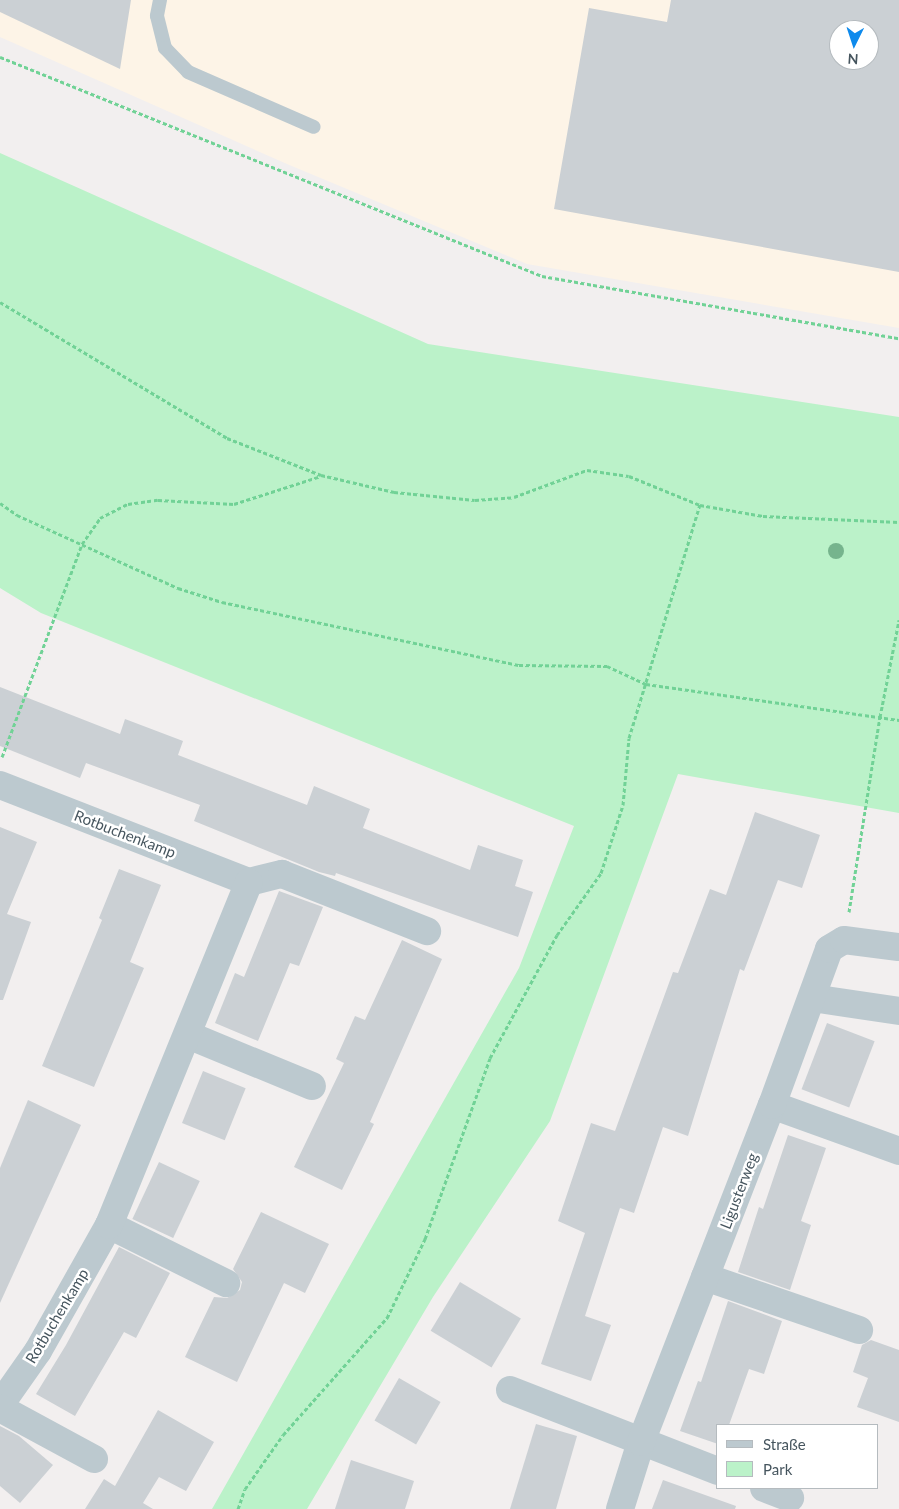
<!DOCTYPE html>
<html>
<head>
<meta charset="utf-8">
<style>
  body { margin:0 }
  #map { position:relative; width:899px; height:1509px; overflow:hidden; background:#f2efef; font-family:Lato,sans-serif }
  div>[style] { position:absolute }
  .commercial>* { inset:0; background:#fdf4e7 }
  .green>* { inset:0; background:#bbf2c9 }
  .building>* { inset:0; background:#cbd0d4; transform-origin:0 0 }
  .path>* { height:3px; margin-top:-1.5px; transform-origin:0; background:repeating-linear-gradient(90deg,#71d296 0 4px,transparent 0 6.5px) }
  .service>* { height:14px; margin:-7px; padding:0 7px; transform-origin:7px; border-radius:7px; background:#bcc9cf }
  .minor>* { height:28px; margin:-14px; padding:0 14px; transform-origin:14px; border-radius:14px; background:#bcc9cf }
  .trees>* { width:16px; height:16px; margin:-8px; border-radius:50%; background:#76b48d }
  span { translate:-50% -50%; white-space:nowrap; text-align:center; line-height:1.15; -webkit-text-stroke:5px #fff; paint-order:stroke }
  .street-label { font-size:15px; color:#46555e }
  .legend { position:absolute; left:716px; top:1424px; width:162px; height:65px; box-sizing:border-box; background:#fff; border:1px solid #b5bbbf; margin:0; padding:6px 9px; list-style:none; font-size:15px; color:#46555e }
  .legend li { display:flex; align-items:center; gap:10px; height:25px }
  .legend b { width:25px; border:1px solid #b5bbbf }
  .north { position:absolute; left:829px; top:20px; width:50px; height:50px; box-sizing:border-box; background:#fff; border:1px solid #b5bbbf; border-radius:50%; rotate:184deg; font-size:14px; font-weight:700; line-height:20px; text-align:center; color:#46555e }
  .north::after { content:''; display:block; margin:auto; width:18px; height:22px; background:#0e8aec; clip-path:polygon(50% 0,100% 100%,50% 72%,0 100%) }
</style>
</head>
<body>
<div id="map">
  <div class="commercial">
    <i style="clip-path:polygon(evenodd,0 0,899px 0,899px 328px,527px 264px,287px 164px,0 37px,0 0,839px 30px,869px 30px,869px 60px,839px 60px,839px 30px)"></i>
  </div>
  <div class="green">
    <i style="clip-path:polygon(0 153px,428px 344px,899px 417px,899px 813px,678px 774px,550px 1121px,433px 1297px,307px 1509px,212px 1509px,519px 968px,574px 826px,41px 613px,0 588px)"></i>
  </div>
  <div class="building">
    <i style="clip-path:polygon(0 0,131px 0,120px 69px,0 12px)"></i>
    <i style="clip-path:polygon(evenodd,671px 0,899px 0,899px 272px,554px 209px,589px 8px,667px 22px,671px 0,839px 30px,869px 30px,869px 60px,839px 60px,839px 30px)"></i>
    <i style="clip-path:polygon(0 687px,120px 734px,125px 719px,183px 741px,178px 755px,307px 805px,314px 786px,370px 809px,363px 828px,470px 870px,478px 845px,523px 860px,515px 886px,533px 892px,518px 937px,336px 873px,335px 876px,319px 872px,194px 821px,200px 805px,86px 763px,80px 778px,0 746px)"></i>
    <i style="clip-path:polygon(755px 812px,820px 835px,802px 888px,778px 880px,744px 971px,740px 969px,688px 1136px,663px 1127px,634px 1213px,620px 1208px,585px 1316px,611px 1325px,591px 1381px,541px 1364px,585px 1233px,558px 1221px,591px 1123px,615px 1131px,673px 972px,678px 973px,710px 889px,726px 895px)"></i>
    <i style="clip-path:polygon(0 827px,37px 842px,7px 914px,31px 922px,3px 1000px,0 1000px)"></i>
    <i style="clip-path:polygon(119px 869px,161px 885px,130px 962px,144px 968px,94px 1087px,42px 1066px,102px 920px,99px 918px)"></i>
    <i style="clip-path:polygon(279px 891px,323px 907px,299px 966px,290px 963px,258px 1041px,215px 1023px,235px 973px,244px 977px)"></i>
    <i style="clip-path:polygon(402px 940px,442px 959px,370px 1122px,374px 1124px,342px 1190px,294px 1167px,344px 1063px,336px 1059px,355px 1016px,365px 1020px)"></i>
    <i style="left:827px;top:1023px;width:51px;height:71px;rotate:21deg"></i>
    <i style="left:203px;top:1071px;width:46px;height:56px;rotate:22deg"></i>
    <i style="clip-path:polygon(28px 1100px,81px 1125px,0 1303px,0 1168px)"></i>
    <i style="clip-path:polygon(788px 1135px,826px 1148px,801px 1221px,811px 1225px,790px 1290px,738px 1272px,759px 1207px,763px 1209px)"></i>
    <i style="left:159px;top:1162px;width:45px;height:63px;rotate:25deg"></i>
    <i style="clip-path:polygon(261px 1212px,329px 1244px,305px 1293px,284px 1283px,237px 1382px,185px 1357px,214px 1297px,227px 1298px,240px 1290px,242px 1282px,233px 1269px)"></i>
    <i style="clip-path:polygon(119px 1247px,170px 1273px,136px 1338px,124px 1332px,75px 1416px,36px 1394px,66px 1345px)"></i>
    <i style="left:460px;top:1282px;width:71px;height:57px;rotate:31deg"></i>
    <i style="clip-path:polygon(728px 1301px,782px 1321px,764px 1374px,749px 1369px,729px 1425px,718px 1425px,718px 1444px,680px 1431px,698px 1381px,701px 1382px)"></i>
    <i style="clip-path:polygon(871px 1340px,899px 1350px,899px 1422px,857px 1407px,868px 1378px,853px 1372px,862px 1345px)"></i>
    <i style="left:399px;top:1378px;width:48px;height:49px;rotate:30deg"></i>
    <i style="clip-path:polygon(158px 1410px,214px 1442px,186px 1491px,159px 1477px,143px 1503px,153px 1509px,85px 1509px,104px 1479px,115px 1486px)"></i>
    <i style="clip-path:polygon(536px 1424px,577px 1436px,556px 1509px,510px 1509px)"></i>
    <i style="clip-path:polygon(0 1426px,19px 1436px,53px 1465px,20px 1503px,0 1486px)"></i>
    <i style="clip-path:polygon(351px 1460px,414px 1481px,405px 1509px,335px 1509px)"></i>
    <i style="clip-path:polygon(663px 1480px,736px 1506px,735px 1509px,652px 1509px)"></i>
  </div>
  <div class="path">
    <i style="left:0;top:57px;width:585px;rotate:22deg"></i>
    <i style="left:542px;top:276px;width:362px;rotate:9.9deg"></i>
    <i style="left:0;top:302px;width:265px;rotate:30.9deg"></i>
    <i style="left:227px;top:438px;width:101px;rotate:21.5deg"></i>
    <i style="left:321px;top:475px;width:75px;rotate:13.1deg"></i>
    <i style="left:394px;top:492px;width:81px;rotate:5.6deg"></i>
    <i style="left:475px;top:500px;width:39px;rotate:-4deg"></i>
    <i style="left:514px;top:497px;width:78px;rotate:-20.3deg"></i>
    <i style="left:587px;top:470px;width:42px;rotate:8.1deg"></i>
    <i style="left:629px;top:476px;width:77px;rotate:22.2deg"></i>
    <i style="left:700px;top:505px;width:64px;rotate:9.9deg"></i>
    <i style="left:763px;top:516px;width:136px;rotate:2.5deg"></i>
    <i style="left:0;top:503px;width:21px;rotate:35deg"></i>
    <i style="left:17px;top:515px;width:177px;rotate:24.4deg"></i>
    <i style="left:178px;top:588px;width:46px;rotate:17.7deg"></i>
    <i style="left:222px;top:602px;width:304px;rotate:12deg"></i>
    <i style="left:519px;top:665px;width:88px;rotate:0.7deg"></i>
    <i style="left:607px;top:666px;width:43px;rotate:24.8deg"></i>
    <i style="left:646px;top:684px;width:256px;rotate:8.1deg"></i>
    <i style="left:2px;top:757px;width:228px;rotate:-69.4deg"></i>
    <i style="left:82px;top:544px;width:32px;rotate:-55deg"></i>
    <i style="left:100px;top:518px;width:31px;rotate:-27deg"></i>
    <i style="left:128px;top:504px;width:30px;rotate:-8deg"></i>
    <i style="left:158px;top:500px;width:76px;rotate:3deg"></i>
    <i style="left:234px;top:504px;width:91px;rotate:-17.8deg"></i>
    <i style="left:849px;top:912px;width:197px;rotate:-81deg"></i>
    <i style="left:880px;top:717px;width:99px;rotate:-78.9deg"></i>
    <i style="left:238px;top:1509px;width:21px;rotate:-71deg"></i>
    <i style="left:245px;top:1489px;width:66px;rotate:-54.9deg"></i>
    <i style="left:283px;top:1435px;width:157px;rotate:-48.4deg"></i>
    <i style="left:387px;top:1318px;width:88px;rotate:-64.3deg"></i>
    <i style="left:425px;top:1239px;width:192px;rotate:-70.2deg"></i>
    <i style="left:490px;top:1058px;width:140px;rotate:-61.4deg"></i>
    <i style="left:557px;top:935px;width:76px;rotate:-54.6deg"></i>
    <i style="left:601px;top:873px;width:71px;rotate:-72.1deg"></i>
    <i style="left:623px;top:805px;width:67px;rotate:-84.9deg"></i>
    <i style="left:629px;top:738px;width:244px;rotate:-73.1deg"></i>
  </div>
  <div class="service">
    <i style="left:160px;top:0;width:16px;rotate:101deg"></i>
    <i style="left:157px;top:16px;width:33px;rotate:76deg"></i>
    <i style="left:165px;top:48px;width:33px;rotate:46deg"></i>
    <i style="left:188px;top:72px;width:137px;rotate:23.6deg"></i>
  </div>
  <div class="minor">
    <i style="left:0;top:785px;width:267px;rotate:21.3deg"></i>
    <i style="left:249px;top:882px;width:34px;rotate:-14deg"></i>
    <i style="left:282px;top:874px;width:156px;rotate:21.5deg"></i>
    <i style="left:812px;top:998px;width:88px;rotate:8.5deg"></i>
    <i style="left:188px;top:1035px;width:134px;rotate:22.4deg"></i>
    <i style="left:772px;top:1105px;width:135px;rotate:19.9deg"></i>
    <i style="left:109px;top:1225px;width:131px;rotate:26.4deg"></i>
    <i style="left:705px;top:1277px;width:163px;rotate:19deg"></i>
    <i style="left:510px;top:1390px;width:223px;rotate:21.3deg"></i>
    <i style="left:0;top:1405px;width:66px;rotate:-54.9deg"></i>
    <i style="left:38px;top:1351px;width:145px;rotate:-60.6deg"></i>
    <i style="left:109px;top:1225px;width:370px;rotate:-67.8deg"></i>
    <i style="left:0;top:1408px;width:107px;rotate:28.5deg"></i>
    <i style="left:764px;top:1488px;width:28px;rotate:21deg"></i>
    <i style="left:620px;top:1509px;width:70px;rotate:-72.6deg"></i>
    <i style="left:641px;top:1442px;width:362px;rotate:-68.8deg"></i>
    <i style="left:772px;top:1105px;width:166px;rotate:-69.9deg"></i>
    <i style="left:829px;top:949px;width:17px;rotate:-31deg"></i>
    <i style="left:844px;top:940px;width:55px;rotate:7.3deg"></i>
  </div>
  <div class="trees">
    <i style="left:836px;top:551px"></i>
  </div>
  <div class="street-label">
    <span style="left:125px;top:834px;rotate:21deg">Rotbuchenkamp</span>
    <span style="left:739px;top:1191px;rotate:-69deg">Ligusterweg</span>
    <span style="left:57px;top:1316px;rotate:-59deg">Rotbuchenkamp</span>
  </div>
  <ul class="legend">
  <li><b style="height:6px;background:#bcc9cf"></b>Straße</li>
  <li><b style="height:14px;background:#bbf2c9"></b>Park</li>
  </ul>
  <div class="north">N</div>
</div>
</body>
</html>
